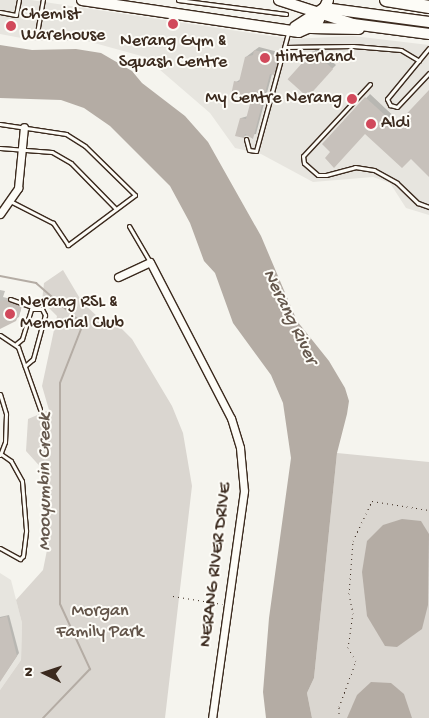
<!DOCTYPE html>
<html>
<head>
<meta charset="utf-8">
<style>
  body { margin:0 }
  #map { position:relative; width:429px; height:718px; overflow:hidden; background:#f5f4ee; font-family:"Gochi Hand",sans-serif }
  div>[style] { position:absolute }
  .built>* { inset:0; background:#e7e5df }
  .green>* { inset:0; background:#dad6d0 }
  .water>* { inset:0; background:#b4aca4 }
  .shadow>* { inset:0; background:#0003 }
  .stream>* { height:2px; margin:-1px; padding:0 1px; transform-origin:1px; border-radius:1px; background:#b4aca4 }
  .building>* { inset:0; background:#c7c1bb; transform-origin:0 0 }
  .path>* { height:1px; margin-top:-0.5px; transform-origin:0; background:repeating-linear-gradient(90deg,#3b2a1e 0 1px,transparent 0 5px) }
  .roads { filter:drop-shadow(1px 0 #3b2a1e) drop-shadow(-1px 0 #3b2a1e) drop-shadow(0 1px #3b2a1e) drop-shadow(0 -1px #3b2a1e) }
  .lane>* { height:3px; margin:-1.5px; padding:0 1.5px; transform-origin:1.5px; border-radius:1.5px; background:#fdfcf7 }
  .street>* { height:7px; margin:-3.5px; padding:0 3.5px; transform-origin:3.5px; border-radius:3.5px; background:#fdfcf7 }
  .secondary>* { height:10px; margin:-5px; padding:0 5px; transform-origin:5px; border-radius:5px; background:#fdfcf7 }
  .highway>* { height:12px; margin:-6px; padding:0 6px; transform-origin:6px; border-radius:6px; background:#fdfcf7 }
  .dots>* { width:14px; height:14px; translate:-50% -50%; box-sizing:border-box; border:2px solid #fdfcf7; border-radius:50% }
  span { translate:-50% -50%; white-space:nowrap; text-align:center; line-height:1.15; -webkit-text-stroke:4px #fdfcf7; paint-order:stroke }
  .poi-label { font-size:18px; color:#3b2a1e }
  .left { translate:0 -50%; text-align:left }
  .right { translate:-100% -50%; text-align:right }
  .street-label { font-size:18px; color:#3b2a1e }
  .park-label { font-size:18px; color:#63554a }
  .water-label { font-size:19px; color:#65584d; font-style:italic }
  .north { position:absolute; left:20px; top:648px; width:50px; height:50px; -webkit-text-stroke:4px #fdfcf7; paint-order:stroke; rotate:274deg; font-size:14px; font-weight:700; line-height:20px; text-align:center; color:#3b2a1e }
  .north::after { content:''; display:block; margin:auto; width:18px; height:22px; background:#3b2a1e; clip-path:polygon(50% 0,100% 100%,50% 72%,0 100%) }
</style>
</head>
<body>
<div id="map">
  <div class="built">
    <i style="clip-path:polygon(0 0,31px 0,291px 39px,353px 36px,429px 45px,429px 215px,406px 208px,390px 183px,373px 177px,313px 182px,261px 154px,235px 148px,210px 113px,145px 57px,87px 41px,37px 41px,0 34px)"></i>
    <i style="clip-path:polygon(0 573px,11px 580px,22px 623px,21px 660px,0 690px)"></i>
  </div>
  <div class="green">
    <i style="clip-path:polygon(63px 270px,82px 302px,99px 318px,119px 326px,132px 339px,172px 406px,183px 433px,192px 486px,165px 718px,0 718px,0 690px,21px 660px,22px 623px,16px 600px,43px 570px,47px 550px,45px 472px,26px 451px,28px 419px,49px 410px,42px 386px,57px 316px,42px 301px,44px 283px)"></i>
    <i style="clip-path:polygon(337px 453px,429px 462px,429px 718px,312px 718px,307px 693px,314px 678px)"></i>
  </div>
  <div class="water">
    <i style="clip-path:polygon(0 45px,32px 50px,76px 49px,101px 53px,132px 71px,142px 83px,185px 116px,208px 142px,261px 236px,297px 321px,329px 361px,345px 388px,349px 401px,347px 414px,337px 453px,314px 678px,307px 693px,312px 718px,266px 718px,263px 692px,269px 618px,291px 458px,283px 403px,271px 375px,233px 323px,215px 273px,204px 261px,190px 223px,170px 186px,110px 126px,84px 108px,61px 100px,0 98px)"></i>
    <i style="clip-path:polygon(402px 519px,421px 521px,429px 534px,428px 605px,422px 629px,397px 647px,385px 646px,367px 616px,362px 572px,367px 541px,383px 525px)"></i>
    <i style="clip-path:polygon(371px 682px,391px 683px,404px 694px,412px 718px,347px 718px,357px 695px)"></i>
  </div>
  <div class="shadow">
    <i style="clip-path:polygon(259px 47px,282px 53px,277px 70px,272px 74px,256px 134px,244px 136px,241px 118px,248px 116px,252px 99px,236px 82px,241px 79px,246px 57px)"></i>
    <i style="clip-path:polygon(317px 48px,336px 65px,306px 95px,290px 79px)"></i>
    <i style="clip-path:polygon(429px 91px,429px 175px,411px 158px,366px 132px,332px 152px,324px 144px,370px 94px,401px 123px)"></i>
    <i style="clip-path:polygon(0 290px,5px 291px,3px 297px,23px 302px,19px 317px,0 328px)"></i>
    <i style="clip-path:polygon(9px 615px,19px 653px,0 681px,0 617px)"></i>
  </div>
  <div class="stream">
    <i style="left:0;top:276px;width:37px;rotate:11deg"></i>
    <i style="left:36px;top:283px;width:62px;rotate:41.1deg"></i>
    <i style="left:83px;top:324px;width:63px;rotate:111.3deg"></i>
    <i style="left:60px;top:383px;width:221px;rotate:90deg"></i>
    <i style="left:60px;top:604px;width:72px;rotate:65.2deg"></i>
    <i style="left:90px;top:669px;width:68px;rotate:133.8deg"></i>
  </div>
  <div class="building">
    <i style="clip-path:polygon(254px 50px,279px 56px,274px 75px,270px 74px,253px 139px,245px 134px,244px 138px,235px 136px,240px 118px,246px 119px,251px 100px,231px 95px,234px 81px,239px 82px,245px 57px,253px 55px)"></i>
    <i style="left:313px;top:51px;width:27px;height:38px;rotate:42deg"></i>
    <i style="clip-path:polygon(429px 90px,429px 177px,411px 159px,402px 168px,365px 134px,334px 168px,325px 158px,330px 152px,322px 144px,365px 97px,396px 125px)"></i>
    <i style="clip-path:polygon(5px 300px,21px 306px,21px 310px,16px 321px,0 329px,0 301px)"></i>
    <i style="clip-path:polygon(7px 616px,17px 656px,0 682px,0 618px)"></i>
  </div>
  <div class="path">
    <i style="left:173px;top:596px;width:50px;rotate:9.3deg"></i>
    <i style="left:339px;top:718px;width:11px;rotate:-90deg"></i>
    <i style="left:339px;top:707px;width:49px;rotate:-69.7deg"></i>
    <i style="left:356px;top:661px;width:15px;rotate:-122deg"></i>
    <i style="left:348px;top:648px;width:34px;rotate:-82deg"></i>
    <i style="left:353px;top:614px;width:20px;rotate:-101deg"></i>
    <i style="left:349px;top:594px;width:53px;rotate:-85.7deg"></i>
    <i style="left:353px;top:541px;width:44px;rotate:-64.6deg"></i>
    <i style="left:372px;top:501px;width:58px;rotate:9deg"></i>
  </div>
  <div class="roads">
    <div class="lane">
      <i style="left:178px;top:0;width:109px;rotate:7.4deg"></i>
      <i style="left:0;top:12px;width:16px;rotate:11deg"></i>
      <i style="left:16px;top:15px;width:15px;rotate:-79deg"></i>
      <i style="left:37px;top:33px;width:34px;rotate:-80deg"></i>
      <i style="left:285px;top:47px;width:68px;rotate:-0.8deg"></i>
      <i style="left:353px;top:46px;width:48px;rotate:4.8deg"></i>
      <i style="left:401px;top:50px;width:21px;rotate:31deg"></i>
      <i style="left:429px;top:48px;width:66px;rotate:129.5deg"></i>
      <i style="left:387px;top:99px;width:7px;rotate:63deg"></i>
      <i style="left:390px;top:105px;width:7px;rotate:16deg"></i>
      <i style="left:397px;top:107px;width:47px;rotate:-46.7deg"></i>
      <i style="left:370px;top:84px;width:98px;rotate:132.9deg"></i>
      <i style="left:303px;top:156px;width:7px;rotate:82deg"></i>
      <i style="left:304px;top:163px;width:18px;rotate:41deg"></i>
      <i style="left:318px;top:175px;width:8px"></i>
      <i style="left:326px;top:175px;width:30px;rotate:-15deg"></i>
      <i style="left:355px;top:167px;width:19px;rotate:9deg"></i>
      <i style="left:374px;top:170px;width:26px;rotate:29deg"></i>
      <i style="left:397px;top:183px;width:29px;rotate:44deg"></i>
      <i style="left:418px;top:203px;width:12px;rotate:20deg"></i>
      <i style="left:0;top:124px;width:67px;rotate:8.6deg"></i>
      <i style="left:66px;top:134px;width:22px;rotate:32deg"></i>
      <i style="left:85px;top:146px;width:70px;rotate:44.4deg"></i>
      <i style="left:135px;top:195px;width:84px;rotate:143.3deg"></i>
      <i style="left:68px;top:245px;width:27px;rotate:-124deg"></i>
      <i style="left:53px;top:223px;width:48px;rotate:-152.9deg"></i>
      <i style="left:246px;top:139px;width:11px;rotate:75deg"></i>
      <i style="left:249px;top:150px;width:7px;rotate:8deg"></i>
      <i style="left:256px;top:151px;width:122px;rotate:-74.8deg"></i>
      <i style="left:0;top:148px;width:52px;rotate:4.4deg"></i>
      <i style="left:52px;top:152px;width:22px;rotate:30deg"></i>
      <i style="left:71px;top:163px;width:64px;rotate:45.6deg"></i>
      <i style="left:129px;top:226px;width:42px;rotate:59.7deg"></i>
      <i style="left:10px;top:299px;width:23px;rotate:20deg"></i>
      <i style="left:0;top:335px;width:22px;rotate:34deg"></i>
      <i style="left:18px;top:347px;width:66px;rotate:70.5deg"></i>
      <i style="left:16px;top:344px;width:8px;rotate:-40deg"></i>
      <i style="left:22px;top:339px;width:31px;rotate:-73deg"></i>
      <i style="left:31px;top:309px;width:11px"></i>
      <i style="left:42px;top:309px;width:7px;rotate:63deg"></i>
      <i style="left:45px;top:315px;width:46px;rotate:105.3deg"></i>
      <i style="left:33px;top:359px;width:11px;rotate:139deg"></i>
      <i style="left:0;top:394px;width:21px;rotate:73deg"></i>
      <i style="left:6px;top:414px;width:28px;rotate:92deg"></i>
      <i style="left:5px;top:442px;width:14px;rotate:111deg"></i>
      <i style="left:0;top:548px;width:23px;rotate:29deg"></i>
      <i style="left:20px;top:559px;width:4px;rotate:-45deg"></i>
      <i style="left:23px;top:556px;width:26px;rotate:-83deg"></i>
      <i style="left:26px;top:530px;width:49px;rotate:-94.7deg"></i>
      <i style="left:22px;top:481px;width:23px;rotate:-119deg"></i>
      <i style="left:11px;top:461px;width:12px;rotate:-145deg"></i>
    </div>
    <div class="street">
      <i style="left:0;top:214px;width:32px;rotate:-55deg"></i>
      <i style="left:18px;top:188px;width:61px;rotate:-84.4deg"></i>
      <i style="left:118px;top:277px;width:35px;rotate:-25deg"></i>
      <i style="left:150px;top:262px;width:176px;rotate:62.6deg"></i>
      <i style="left:231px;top:418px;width:31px;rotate:73deg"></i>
      <i style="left:240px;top:448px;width:43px;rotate:84.7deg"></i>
      <i style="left:244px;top:491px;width:229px;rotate:98deg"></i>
    </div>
    <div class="secondary">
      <i style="left:82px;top:0;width:219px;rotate:8.4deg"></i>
      <i style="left:299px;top:32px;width:20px;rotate:-24deg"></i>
      <i style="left:317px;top:24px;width:26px;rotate:-65deg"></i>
      <i style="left:279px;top:0;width:78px;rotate:18deg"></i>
      <i style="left:353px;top:24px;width:77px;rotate:7.5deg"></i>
      <i style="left:295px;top:27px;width:35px;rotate:-33deg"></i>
      <i style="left:324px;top:8px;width:106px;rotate:7.6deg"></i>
      <i style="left:311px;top:28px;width:48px;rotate:1.2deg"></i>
    </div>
    <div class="highway">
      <i style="left:386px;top:0;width:44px;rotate:9.2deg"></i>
    </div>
  </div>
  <div class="dots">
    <i style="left:173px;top:24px;background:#d1495b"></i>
    <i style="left:11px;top:26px;background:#d1495b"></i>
    <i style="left:265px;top:58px;background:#d1495b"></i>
    <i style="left:352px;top:99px;background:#d1495b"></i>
    <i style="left:371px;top:124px;background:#d1495b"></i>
    <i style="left:10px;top:314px;background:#d1495b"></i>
  </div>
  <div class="poi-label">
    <span class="left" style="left:21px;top:26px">Chemist<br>Warehouse</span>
    <span style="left:173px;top:53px">Nerang Gym &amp;<br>Squash Centre</span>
    <span class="left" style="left:275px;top:58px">Hinterland</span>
    <span class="right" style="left:342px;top:99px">My Centre Nerang</span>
    <span class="left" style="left:381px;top:124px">Aldi</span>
    <span class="left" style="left:20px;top:314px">Nerang RSL &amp;<br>Memorial Club</span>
  </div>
  <div class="street-label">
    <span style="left:217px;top:565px;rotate:-83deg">NERANG RIVER DRIVE</span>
  </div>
  <div class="park-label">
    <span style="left:100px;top:623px">Morgan<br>Family Park</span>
  </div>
  <div class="water-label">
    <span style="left:289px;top:317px;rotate:64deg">Nerang River</span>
    <span style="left:46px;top:482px;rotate:-90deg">Mooyumbin Creek</span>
  </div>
  <div class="north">N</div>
</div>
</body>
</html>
